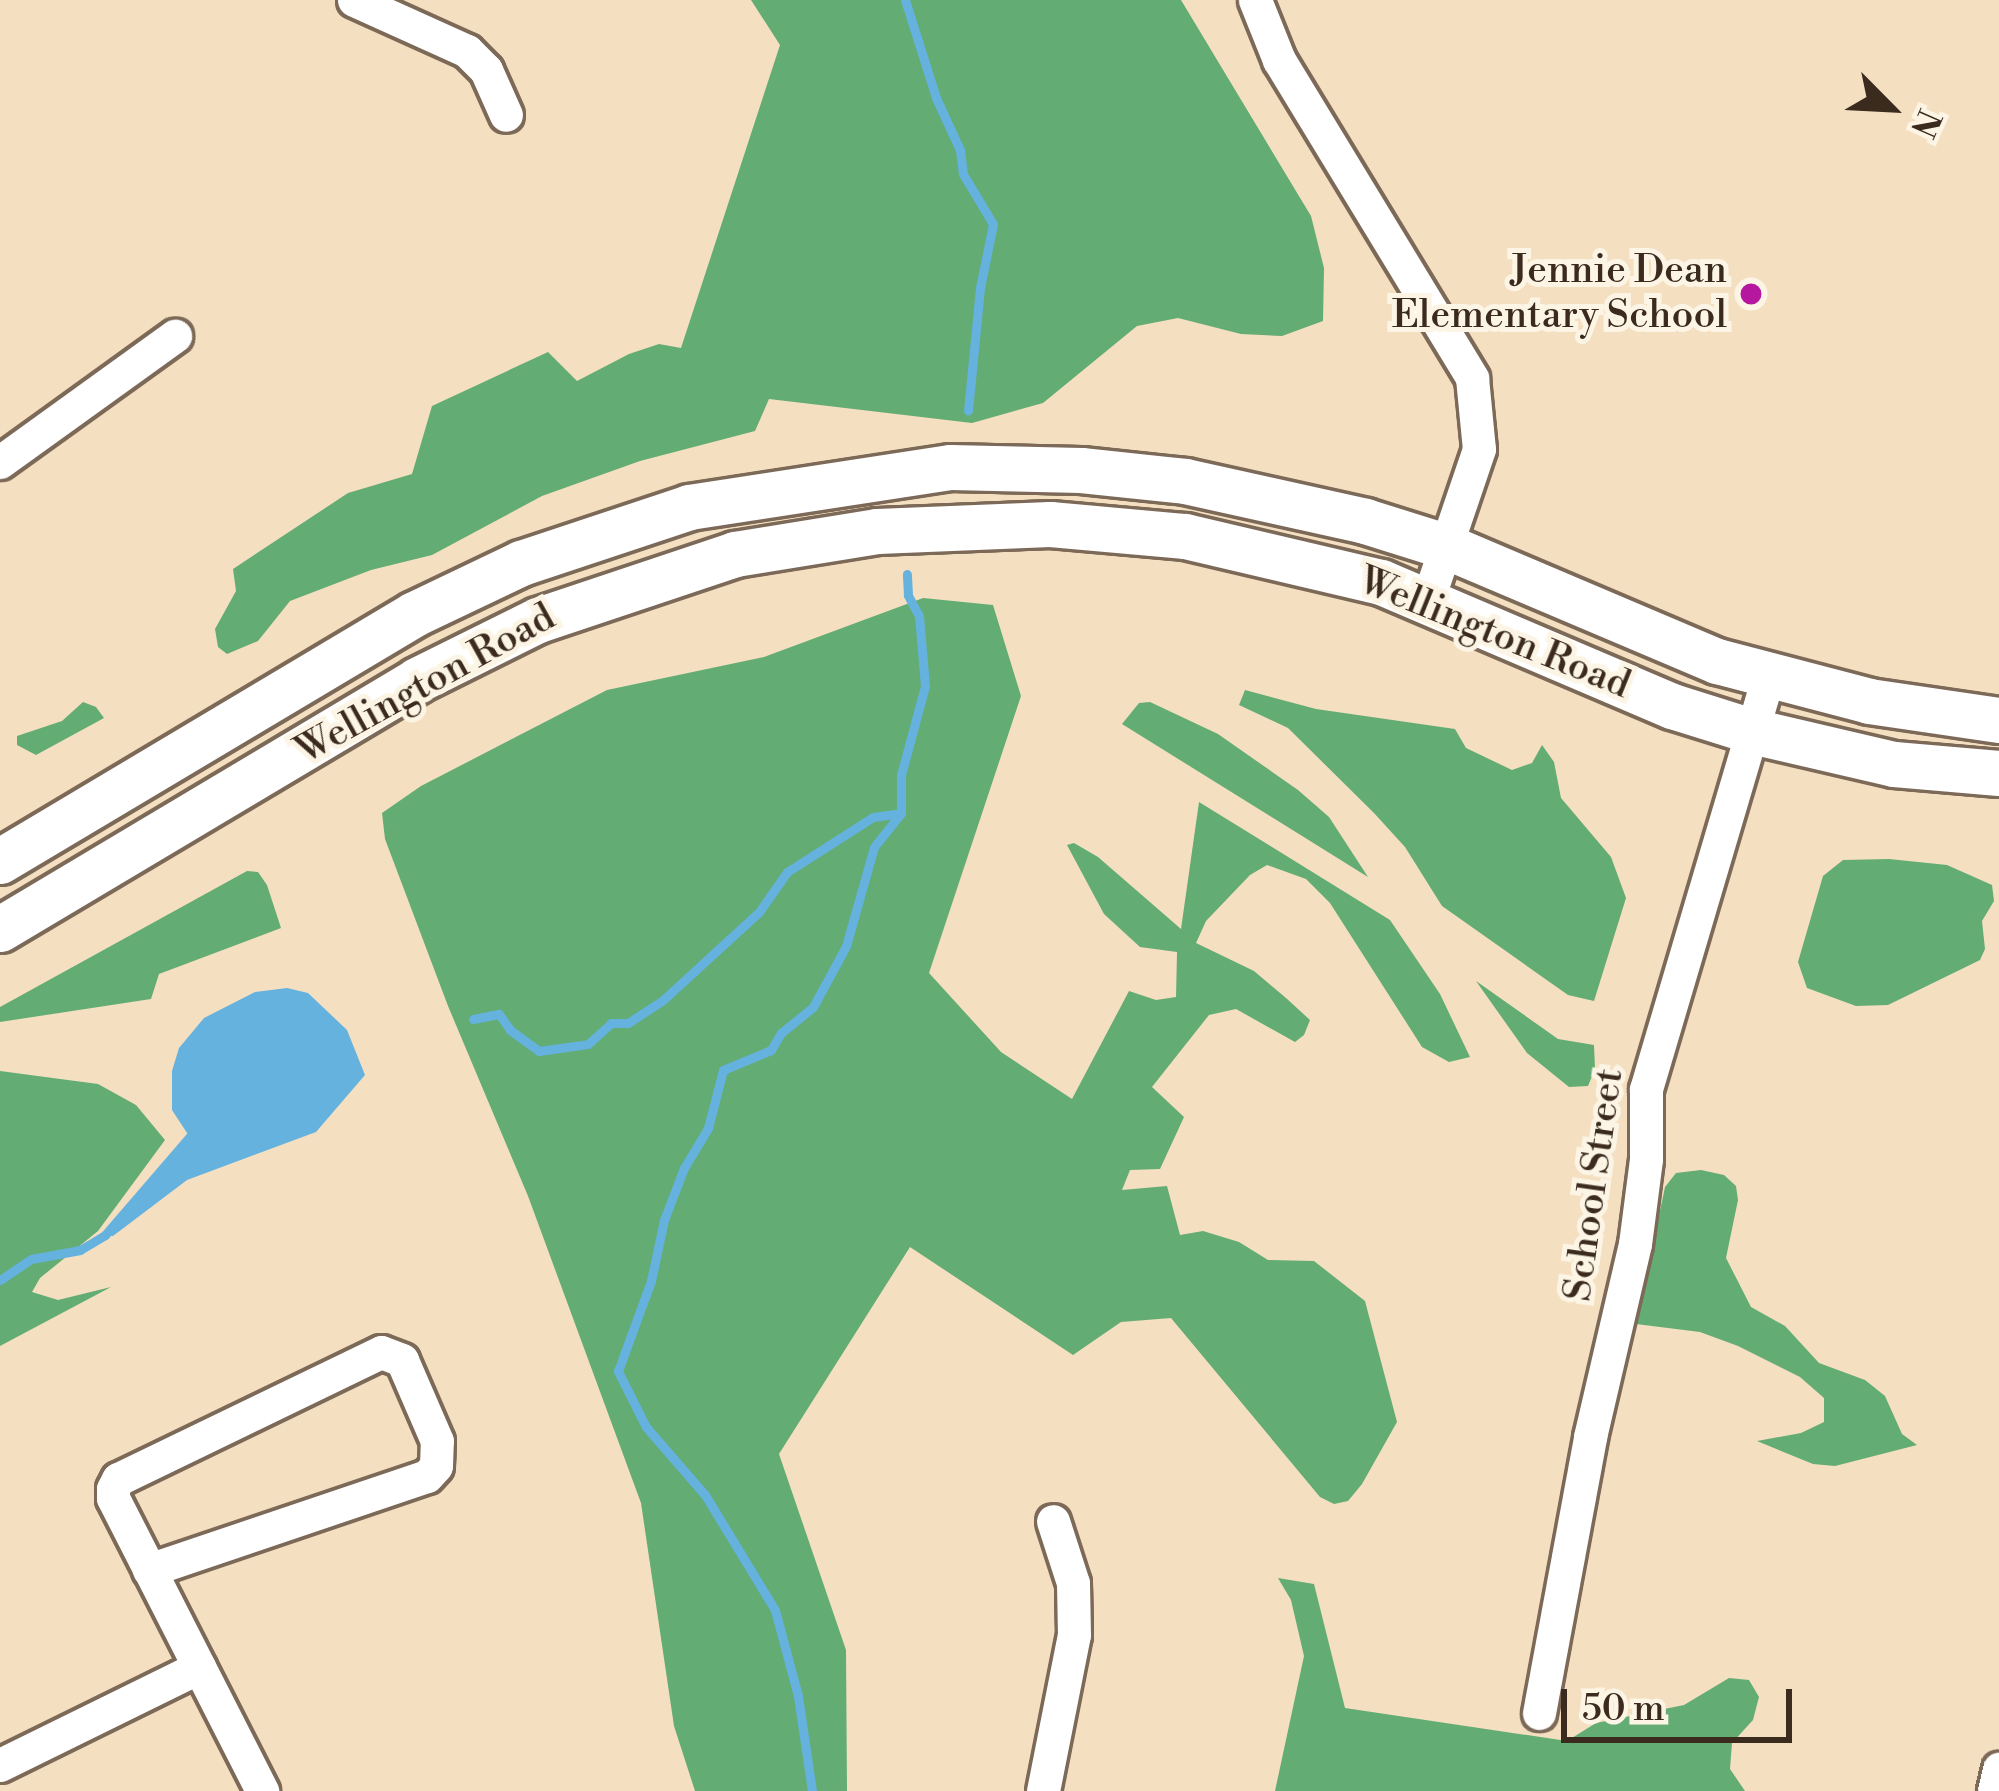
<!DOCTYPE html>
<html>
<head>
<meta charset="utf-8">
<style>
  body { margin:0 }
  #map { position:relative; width:1999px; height:1791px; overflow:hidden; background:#f4dfc1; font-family:"Libre Bodoni",serif }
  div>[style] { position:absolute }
  .forest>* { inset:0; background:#63ac74 }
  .water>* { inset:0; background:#65b2df }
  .stream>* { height:9px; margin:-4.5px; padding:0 4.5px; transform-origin:4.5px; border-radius:4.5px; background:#65b2df }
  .roads { filter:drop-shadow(3px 0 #7c6957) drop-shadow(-3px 0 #7c6957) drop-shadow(0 3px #7c6957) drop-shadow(0 -3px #7c6957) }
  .minor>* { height:33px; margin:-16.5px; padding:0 16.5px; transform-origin:16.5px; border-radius:16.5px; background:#fff }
  .secondary>* { height:45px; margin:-22.5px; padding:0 22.5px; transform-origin:22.5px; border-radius:22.5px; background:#fff }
  .dots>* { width:33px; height:33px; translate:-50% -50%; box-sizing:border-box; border:6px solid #fcf5e5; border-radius:50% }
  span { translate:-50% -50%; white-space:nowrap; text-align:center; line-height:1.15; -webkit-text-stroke:10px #fcf5e5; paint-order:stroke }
  .poi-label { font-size:39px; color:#3b2a1e }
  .right { translate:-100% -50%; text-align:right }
  .street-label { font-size:39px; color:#3b2a1e }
  .north { position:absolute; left:1831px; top:48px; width:120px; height:120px; -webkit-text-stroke:9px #fcf5e5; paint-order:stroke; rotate:114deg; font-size:33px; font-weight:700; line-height:48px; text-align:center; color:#3b2a1e }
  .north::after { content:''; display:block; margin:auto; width:42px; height:54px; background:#3b2a1e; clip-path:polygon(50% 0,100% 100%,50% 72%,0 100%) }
  .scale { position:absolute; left:1561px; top:1689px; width:231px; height:54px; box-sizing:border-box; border:6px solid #3b2a1e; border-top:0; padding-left:15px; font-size:36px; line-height:42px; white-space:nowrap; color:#3b2a1e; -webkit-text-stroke:9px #fcf5e5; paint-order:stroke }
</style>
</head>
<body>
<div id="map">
  <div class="forest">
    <i style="clip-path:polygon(751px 0,1181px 0,1311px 216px,1324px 268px,1323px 321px,1282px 336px,1241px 334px,1178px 318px,1137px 326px,1043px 403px,972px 423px,769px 399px,755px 431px,640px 461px,542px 496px,432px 555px,371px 570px,290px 601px,258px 641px,227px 654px,218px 647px,215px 629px,236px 591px,233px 569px,348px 493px,412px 474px,432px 406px,548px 352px,577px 381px,629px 354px,659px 344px,681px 348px,780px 45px)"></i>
    <i style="clip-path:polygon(923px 598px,993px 605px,1021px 696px,929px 973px,1001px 1052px,1072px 1099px,1129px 991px,1156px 1000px,1176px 997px,1177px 952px,1140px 947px,1104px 914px,1067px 845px,1074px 843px,1098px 857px,1181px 929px,1199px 802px,1390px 920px,1440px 994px,1470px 1057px,1449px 1062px,1422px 1047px,1330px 903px,1306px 879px,1267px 865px,1250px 875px,1206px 921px,1196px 943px,1254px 971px,1286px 998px,1310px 1020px,1304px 1035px,1295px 1042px,1236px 1009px,1209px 1015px,1152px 1087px,1184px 1117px,1160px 1169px,1130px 1170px,1122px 1190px,1167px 1186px,1180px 1235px,1203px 1231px,1239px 1242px,1268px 1260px,1314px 1261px,1365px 1301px,1397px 1422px,1362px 1484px,1348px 1501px,1334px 1504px,1320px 1497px,1171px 1318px,1121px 1322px,1073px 1355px,910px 1247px,779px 1454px,846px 1650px,847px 1791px,695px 1791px,674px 1726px,641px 1503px,528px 1196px,448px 1006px,385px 839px,382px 813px,421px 786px,607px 690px,764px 657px)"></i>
    <i style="clip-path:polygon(1245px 690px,1316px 709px,1455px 729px,1466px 748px,1512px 770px,1532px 763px,1542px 745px,1554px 762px,1561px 798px,1611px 857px,1626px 898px,1594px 1001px,1568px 995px,1442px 906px,1405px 847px,1374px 813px,1288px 728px,1239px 705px)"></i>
    <i style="clip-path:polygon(83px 702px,96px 707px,104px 718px,36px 755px,17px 745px,17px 736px,62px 721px)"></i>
    <i style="clip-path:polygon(1150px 702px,1218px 734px,1298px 790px,1329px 817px,1368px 877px,1122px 724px,1139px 703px)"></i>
    <i style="clip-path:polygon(1889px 859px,1947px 865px,1992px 885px,1994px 901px,1982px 921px,1985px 949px,1980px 960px,1888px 1005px,1856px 1006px,1807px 988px,1798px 962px,1823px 876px,1843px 860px)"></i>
    <i style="clip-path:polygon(247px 871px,258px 872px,267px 885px,281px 928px,159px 974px,151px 999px,0 1022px,0 1007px)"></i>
    <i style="clip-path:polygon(1476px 981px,1558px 1039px,1594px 1045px,1595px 1069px,1588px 1086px,1569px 1087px,1527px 1053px)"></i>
    <i style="clip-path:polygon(0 1071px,98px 1084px,136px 1105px,165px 1140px,98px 1231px,40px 1278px,32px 1292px,58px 1300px,111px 1287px,0 1346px)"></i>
    <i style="clip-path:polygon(1701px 1170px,1724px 1175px,1736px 1186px,1738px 1200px,1726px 1258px,1751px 1307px,1785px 1326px,1819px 1363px,1865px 1380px,1885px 1396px,1902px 1434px,1917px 1445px,1835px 1466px,1813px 1464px,1757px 1441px,1801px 1433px,1824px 1422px,1824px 1398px,1800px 1377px,1738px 1346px,1700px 1332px,1636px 1324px,1665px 1187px,1676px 1173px)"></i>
    <i style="clip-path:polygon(1278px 1578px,1314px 1584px,1345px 1708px,1567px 1741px,1596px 1723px,1684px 1705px,1729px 1678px,1749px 1680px,1759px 1697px,1753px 1720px,1732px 1743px,1730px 1769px,1745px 1791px,1275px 1791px,1304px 1656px,1291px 1600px)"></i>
  </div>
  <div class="water">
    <i style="clip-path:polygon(287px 988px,308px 993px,347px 1030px,365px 1075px,316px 1132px,187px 1180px,113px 1236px,105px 1235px,189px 1136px,172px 1110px,172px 1071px,179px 1048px,204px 1018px,255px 992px)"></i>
  </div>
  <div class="stream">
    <i style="left:905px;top:0;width:103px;rotate:72.4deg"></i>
    <i style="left:936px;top:98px;width:57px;rotate:65.2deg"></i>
    <i style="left:960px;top:150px;width:24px;rotate:83deg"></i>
    <i style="left:963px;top:174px;width:58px;rotate:59deg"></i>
    <i style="left:993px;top:224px;width:65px;rotate:101.5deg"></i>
    <i style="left:980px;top:288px;width:123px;rotate:95.6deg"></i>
    <i style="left:473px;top:1019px;width:26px;rotate:-11deg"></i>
    <i style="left:499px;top:1014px;width:19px;rotate:55deg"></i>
    <i style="left:510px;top:1030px;width:36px;rotate:36deg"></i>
    <i style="left:539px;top:1051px;width:49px;rotate:-8.1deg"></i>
    <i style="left:588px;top:1044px;width:31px;rotate:-42deg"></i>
    <i style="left:611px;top:1023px;width:17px"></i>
    <i style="left:628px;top:1023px;width:42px;rotate:-33.3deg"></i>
    <i style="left:663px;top:1000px;width:130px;rotate:-42.5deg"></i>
    <i style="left:759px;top:912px;width:49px;rotate:-55deg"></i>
    <i style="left:787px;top:872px;width:102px;rotate:-32.6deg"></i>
    <i style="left:873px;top:817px;width:28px;rotate:-8deg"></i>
    <i style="left:0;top:1280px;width:37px;rotate:-34deg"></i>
    <i style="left:31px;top:1259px;width:50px;rotate:-10.4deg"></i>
    <i style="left:80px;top:1250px;width:29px;rotate:-31deg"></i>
    <i style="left:105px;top:1235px;width:141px;rotate:-49.3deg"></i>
    <i style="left:812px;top:1791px;width:96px;rotate:-98.4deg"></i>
    <i style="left:798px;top:1696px;width:89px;rotate:-105deg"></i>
    <i style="left:775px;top:1610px;width:135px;rotate:-121.3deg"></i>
    <i style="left:705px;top:1495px;width:90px;rotate:-130.9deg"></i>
    <i style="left:646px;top:1427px;width:63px;rotate:-116.6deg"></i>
    <i style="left:618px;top:1371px;width:96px;rotate:-69.9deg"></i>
    <i style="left:651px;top:1281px;width:62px;rotate:-78deg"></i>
    <i style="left:664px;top:1220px;width:56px;rotate:-69deg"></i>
    <i style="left:684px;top:1168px;width:47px;rotate:-59deg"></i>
    <i style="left:708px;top:1128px;width:60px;rotate:-75.5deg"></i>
    <i style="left:723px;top:1070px;width:52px;rotate:-22.6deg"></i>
    <i style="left:771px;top:1050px;width:20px;rotate:-60deg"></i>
    <i style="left:781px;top:1033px;width:41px;rotate:-39.1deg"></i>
    <i style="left:813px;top:1007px;width:69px;rotate:-61.6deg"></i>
    <i style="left:846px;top:946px;width:103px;rotate:-74.2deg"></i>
    <i style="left:874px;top:847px;width:43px;rotate:-51.5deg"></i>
    <i style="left:901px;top:813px;width:38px;rotate:-90deg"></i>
    <i style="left:901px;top:775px;width:92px;rotate:-74.9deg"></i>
    <i style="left:925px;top:686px;width:70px;rotate:-94.9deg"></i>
    <i style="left:919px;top:616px;width:24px;rotate:-118deg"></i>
    <i style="left:908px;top:595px;width:21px;rotate:-93deg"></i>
  </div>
  <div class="roads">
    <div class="minor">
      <i style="left:354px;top:0;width:124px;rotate:24.3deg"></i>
      <i style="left:467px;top:51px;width:27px;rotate:45deg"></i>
      <i style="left:486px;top:70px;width:49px;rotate:66deg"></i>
      <i style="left:1255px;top:0;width:65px;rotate:68.2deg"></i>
      <i style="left:1279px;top:60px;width:372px;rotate:58.7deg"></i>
      <i style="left:1472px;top:378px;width:71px;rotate:84.4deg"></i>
      <i style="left:1479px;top:449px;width:158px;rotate:108.8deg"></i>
      <i style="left:0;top:462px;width:216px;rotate:-35.8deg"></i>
      <i style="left:149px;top:1570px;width:293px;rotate:-18.7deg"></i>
      <i style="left:427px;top:1476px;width:13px;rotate:-48deg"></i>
      <i style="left:436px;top:1466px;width:25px;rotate:-88deg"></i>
      <i style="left:437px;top:1441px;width:88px;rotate:-113.4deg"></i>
      <i style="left:402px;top:1360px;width:22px;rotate:-159deg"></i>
      <i style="left:381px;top:1352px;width:292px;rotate:154.2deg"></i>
      <i style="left:118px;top:1479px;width:11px;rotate:117deg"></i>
      <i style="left:113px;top:1489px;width:9px;rotate:90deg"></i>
      <i style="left:113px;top:1498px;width:329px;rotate:63deg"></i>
      <i style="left:1539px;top:1713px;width:281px;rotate:-79.5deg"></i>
      <i style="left:1590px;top:1437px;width:198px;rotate:-76.9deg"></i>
      <i style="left:1635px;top:1244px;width:86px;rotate:-82.6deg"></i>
      <i style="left:1646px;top:1159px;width:70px;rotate:-90deg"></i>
      <i style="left:1646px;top:1089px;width:430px;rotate:-73.5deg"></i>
      <i style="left:0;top:1765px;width:222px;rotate:-26.2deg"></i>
      <i style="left:1043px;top:1791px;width:159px;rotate:-78.8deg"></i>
      <i style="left:1074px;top:1635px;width:52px;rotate:-91.1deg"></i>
      <i style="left:1073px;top:1583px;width:65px;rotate:-107.9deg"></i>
      <i style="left:1994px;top:1791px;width:23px;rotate:-77deg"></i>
    </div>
    <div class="secondary">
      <i style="left:0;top:861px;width:482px;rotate:-30.8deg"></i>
      <i style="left:414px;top:614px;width:119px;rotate:-25.5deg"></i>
      <i style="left:521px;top:563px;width:177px;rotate:-18.4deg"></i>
      <i style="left:689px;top:507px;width:264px;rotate:-8.7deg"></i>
      <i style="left:950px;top:467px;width:131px;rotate:1.3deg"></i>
      <i style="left:1081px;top:470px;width:105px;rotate:6deg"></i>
      <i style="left:1185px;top:481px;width:184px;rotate:12.5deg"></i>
      <i style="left:1365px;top:521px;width:87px;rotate:17.4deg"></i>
      <i style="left:1448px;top:547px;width:292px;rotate:23deg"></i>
      <i style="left:1717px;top:661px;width:157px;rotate:14.7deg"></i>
      <i style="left:1869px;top:701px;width:131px;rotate:8.3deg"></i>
      <i style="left:0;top:929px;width:486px;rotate:-30.8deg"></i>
      <i style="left:417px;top:680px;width:135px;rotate:-26.4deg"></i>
      <i style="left:538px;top:620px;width:208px;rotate:-18.5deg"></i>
      <i style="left:735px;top:554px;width:144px;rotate:-9.2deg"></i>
      <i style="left:877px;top:531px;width:173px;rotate:-2.3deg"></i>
      <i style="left:1050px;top:524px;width:136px;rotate:5.1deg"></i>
      <i style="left:1185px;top:536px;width:201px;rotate:13.2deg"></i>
      <i style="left:1381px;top:582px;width:316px;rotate:23.1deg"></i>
      <i style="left:1672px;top:706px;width:84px;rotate:17.4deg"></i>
      <i style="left:1752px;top:731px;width:146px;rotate:13.1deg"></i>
      <i style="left:1894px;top:764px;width:105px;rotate:4.9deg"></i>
    </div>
  </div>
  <div class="dots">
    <i style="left:1751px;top:294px;background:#b5179e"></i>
  </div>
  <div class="poi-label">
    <span class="right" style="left:1727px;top:294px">Jennie Dean<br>Elementary School</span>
  </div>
  <div class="street-label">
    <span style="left:1494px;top:634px;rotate:22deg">Wellington Road</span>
    <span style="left:426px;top:685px;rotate:-29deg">Wellington Road</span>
    <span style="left:1595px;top:1185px;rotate:-82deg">School Street</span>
  </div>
  <div class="north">N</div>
  <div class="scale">50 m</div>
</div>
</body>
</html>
